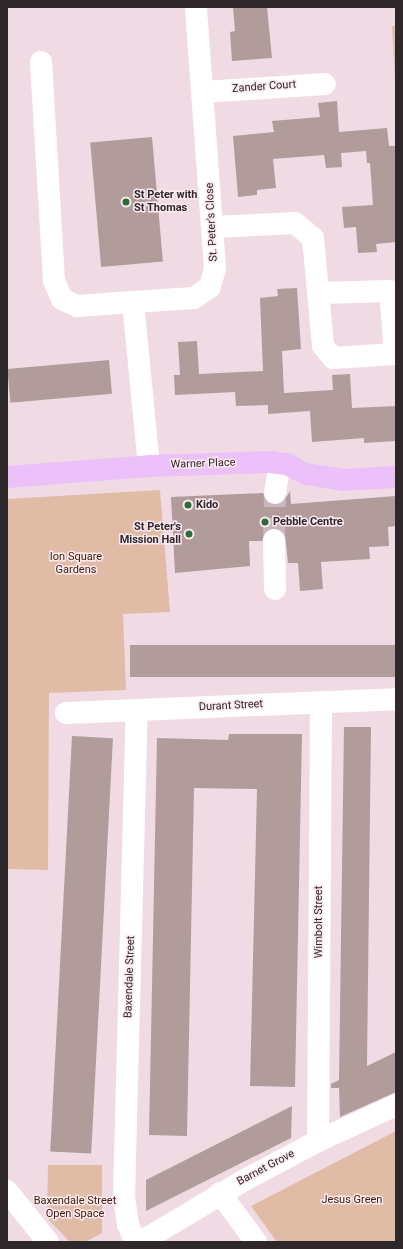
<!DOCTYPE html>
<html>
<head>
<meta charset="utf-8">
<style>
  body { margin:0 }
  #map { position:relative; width:403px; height:1249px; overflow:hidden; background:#f0dbe4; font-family:Roboto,sans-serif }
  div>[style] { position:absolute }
  .green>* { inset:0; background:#e0bca6 }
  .building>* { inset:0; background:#b19c9b; transform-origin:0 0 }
  .minor-tunnel>* { height:22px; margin-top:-11px; transform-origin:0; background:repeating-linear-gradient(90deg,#c9b7bf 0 22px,transparent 0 33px) }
  .minor>* { height:22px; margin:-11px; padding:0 11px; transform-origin:11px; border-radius:11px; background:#fff }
  .major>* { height:22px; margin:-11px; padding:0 11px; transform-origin:11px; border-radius:11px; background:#ecc0f8 }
  .dots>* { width:11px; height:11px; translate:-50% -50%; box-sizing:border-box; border:2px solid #fde9f1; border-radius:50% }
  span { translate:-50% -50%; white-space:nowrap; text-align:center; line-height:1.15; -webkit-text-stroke:3px #fde9f1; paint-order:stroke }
  .street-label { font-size:11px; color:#2f282b }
  .poi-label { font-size:11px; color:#2f282b; font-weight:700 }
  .left { translate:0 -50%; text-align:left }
  .right { translate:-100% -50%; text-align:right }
  .park-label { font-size:11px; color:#402008 }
  .frame { position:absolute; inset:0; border:8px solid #2f282b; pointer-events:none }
</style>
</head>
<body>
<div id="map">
  <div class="green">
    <i style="clip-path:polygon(392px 26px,396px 26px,396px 98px)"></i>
    <i style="clip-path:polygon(160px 490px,170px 612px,123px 614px,126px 690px,49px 693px,48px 870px,7px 869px,7px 499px)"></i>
    <i style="clip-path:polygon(396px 1131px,396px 1242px,277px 1242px,251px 1206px)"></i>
    <i style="clip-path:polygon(48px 1165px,102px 1165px,102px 1233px,85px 1242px,70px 1242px,47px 1218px)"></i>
  </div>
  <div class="building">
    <i style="clip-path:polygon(233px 7px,267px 7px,272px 58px,232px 61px,230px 32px,235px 31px)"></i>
    <i style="clip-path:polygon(337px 101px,339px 132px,387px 128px,389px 146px,396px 146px,396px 242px,376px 244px,377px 252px,358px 253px,356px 227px,344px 228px,342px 207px,373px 205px,370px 163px,367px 163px,366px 151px,341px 153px,342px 167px,326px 168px,324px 155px,273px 159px,276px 188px,257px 190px,257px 195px,238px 197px,233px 136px,274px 132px,272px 121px,320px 117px,318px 103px)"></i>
    <i style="left:152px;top:137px;width:125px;height:62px;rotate:85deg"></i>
    <i style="clip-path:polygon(297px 288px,301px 349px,282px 351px,284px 393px,333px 390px,332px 375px,350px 374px,352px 408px,396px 406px,396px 441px,364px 443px,364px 438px,312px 442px,310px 411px,268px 414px,268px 405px,236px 406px,235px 392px,175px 395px,174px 375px,180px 375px,178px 342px,197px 341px,199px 374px,263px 371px,260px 298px,278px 296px,277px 289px)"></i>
    <i style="left:109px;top:360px;width:34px;height:102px;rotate:85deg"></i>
    <i style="clip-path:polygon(290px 491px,291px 504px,396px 496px,396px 526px,388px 527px,389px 546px,369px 547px,370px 559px,321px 562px,323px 589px,300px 591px,298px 563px,288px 563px,285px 534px,274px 528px,267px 530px,262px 541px,249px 541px,250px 566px,175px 573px,171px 497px,263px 493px,267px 502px,273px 505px,284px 501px)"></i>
    <i style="left:396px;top:645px;width:32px;height:266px;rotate:90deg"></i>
    <i style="clip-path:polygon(344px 727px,371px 727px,367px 1066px,396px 1052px,396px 1092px,340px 1117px,339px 1088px,331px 1088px,331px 1084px,339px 1080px)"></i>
    <i style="clip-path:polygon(229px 734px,302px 734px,295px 1087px,250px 1086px,257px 789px,194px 788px,187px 1136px,149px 1135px,157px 738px,228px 740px)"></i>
    <i style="left:72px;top:736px;width:41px;height:416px;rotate:3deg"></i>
    <i style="clip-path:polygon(292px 1106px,291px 1138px,146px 1211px,146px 1180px)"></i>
  </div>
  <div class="minor-tunnel">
    <i style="left:274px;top:540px;width:47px;rotate:-88.8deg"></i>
  </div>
  <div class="minor">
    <i style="left:41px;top:62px;width:219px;rotate:86.6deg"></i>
    <i style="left:54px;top:281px;width:20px;rotate:66deg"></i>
    <i style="left:62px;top:299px;width:17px;rotate:25deg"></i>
    <i style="left:77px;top:306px;width:56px;rotate:-4.1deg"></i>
    <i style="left:204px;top:92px;width:121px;rotate:-3.8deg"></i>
    <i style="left:213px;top:227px;width:82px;rotate:-2.8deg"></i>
    <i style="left:295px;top:223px;width:23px;rotate:40deg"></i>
    <i style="left:313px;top:238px;width:108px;rotate:84.7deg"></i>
    <i style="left:323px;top:346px;width:16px;rotate:50deg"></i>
    <i style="left:333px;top:358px;width:62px;rotate:-3.7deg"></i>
    <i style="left:395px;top:354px;width:63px;rotate:-94.5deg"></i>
    <i style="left:390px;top:291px;width:70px;rotate:178.4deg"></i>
    <i style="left:149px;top:466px;width:165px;rotate:-95.6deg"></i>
    <i style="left:133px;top:302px;width:61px;rotate:-3.8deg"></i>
    <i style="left:194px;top:298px;width:19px;rotate:-35deg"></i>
    <i style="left:210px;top:287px;width:20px;rotate:-75deg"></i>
    <i style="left:215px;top:268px;width:262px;rotate:-94.2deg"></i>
    <i style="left:275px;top:493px;width:30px;rotate:-81deg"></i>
    <i style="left:274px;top:540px;width:49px;rotate:88.8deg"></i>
    <i style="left:66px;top:713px;width:330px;rotate:-2.4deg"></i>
    <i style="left:318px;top:1141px;width:438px;rotate:-89.6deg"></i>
    <i style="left:7px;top:1191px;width:65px;rotate:51.2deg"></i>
    <i style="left:220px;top:1193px;width:61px;rotate:53.7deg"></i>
    <i style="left:136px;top:1242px;width:19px;rotate:-115deg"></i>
    <i style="left:128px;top:1225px;width:29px;rotate:-98deg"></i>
    <i style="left:124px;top:1196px;width:485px;rotate:-88.5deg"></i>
    <i style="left:141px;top:1242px;width:119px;rotate:-30.9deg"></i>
    <i style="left:243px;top:1181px;width:85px;rotate:-28.1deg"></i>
    <i style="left:318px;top:1141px;width:86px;rotate:-24.8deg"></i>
  </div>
  <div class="major">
    <i style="left:7px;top:477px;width:142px;rotate:-4.4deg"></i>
    <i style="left:149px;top:466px;width:121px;rotate:-1.9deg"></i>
    <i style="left:270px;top:462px;width:17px;rotate:7deg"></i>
    <i style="left:287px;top:464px;width:21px;rotate:28deg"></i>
    <i style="left:306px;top:474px;width:36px;rotate:9deg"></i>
    <i style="left:342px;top:480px;width:54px;rotate:-3.2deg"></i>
  </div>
  <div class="dots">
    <i style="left:126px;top:202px;background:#2a6d37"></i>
    <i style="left:188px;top:505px;background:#2a6d37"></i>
    <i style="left:265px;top:522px;background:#2a6d37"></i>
    <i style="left:189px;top:534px;background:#2a6d37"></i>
  </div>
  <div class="street-label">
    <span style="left:264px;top:87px;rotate:-4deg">Zander Court</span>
    <span style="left:212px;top:222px;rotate:-93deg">St. Peter's Close</span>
    <span style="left:203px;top:464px;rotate:-2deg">Warner Place</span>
    <span style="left:231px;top:706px;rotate:-3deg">Durant Street</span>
    <span style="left:319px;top:922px;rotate:-90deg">Wimbolt Street</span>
    <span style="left:130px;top:977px;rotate:-88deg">Baxendale Street</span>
    <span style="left:266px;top:1168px;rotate:-28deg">Barnet Grove</span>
  </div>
  <div class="poi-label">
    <span class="left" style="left:134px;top:202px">St Peter with<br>St Thomas</span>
    <span class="left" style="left:196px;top:505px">Kido</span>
    <span class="left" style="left:273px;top:522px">Pebble Centre</span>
    <span class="right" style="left:181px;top:534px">St Peter's<br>Mission Hall</span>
  </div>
  <div class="park-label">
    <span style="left:76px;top:564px">Ion Square<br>Gardens</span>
    <span style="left:352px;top:1200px">Jesus Green</span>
    <span style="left:75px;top:1208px">Baxendale Street<br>Open Space</span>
  </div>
  <div class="frame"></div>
</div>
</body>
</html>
